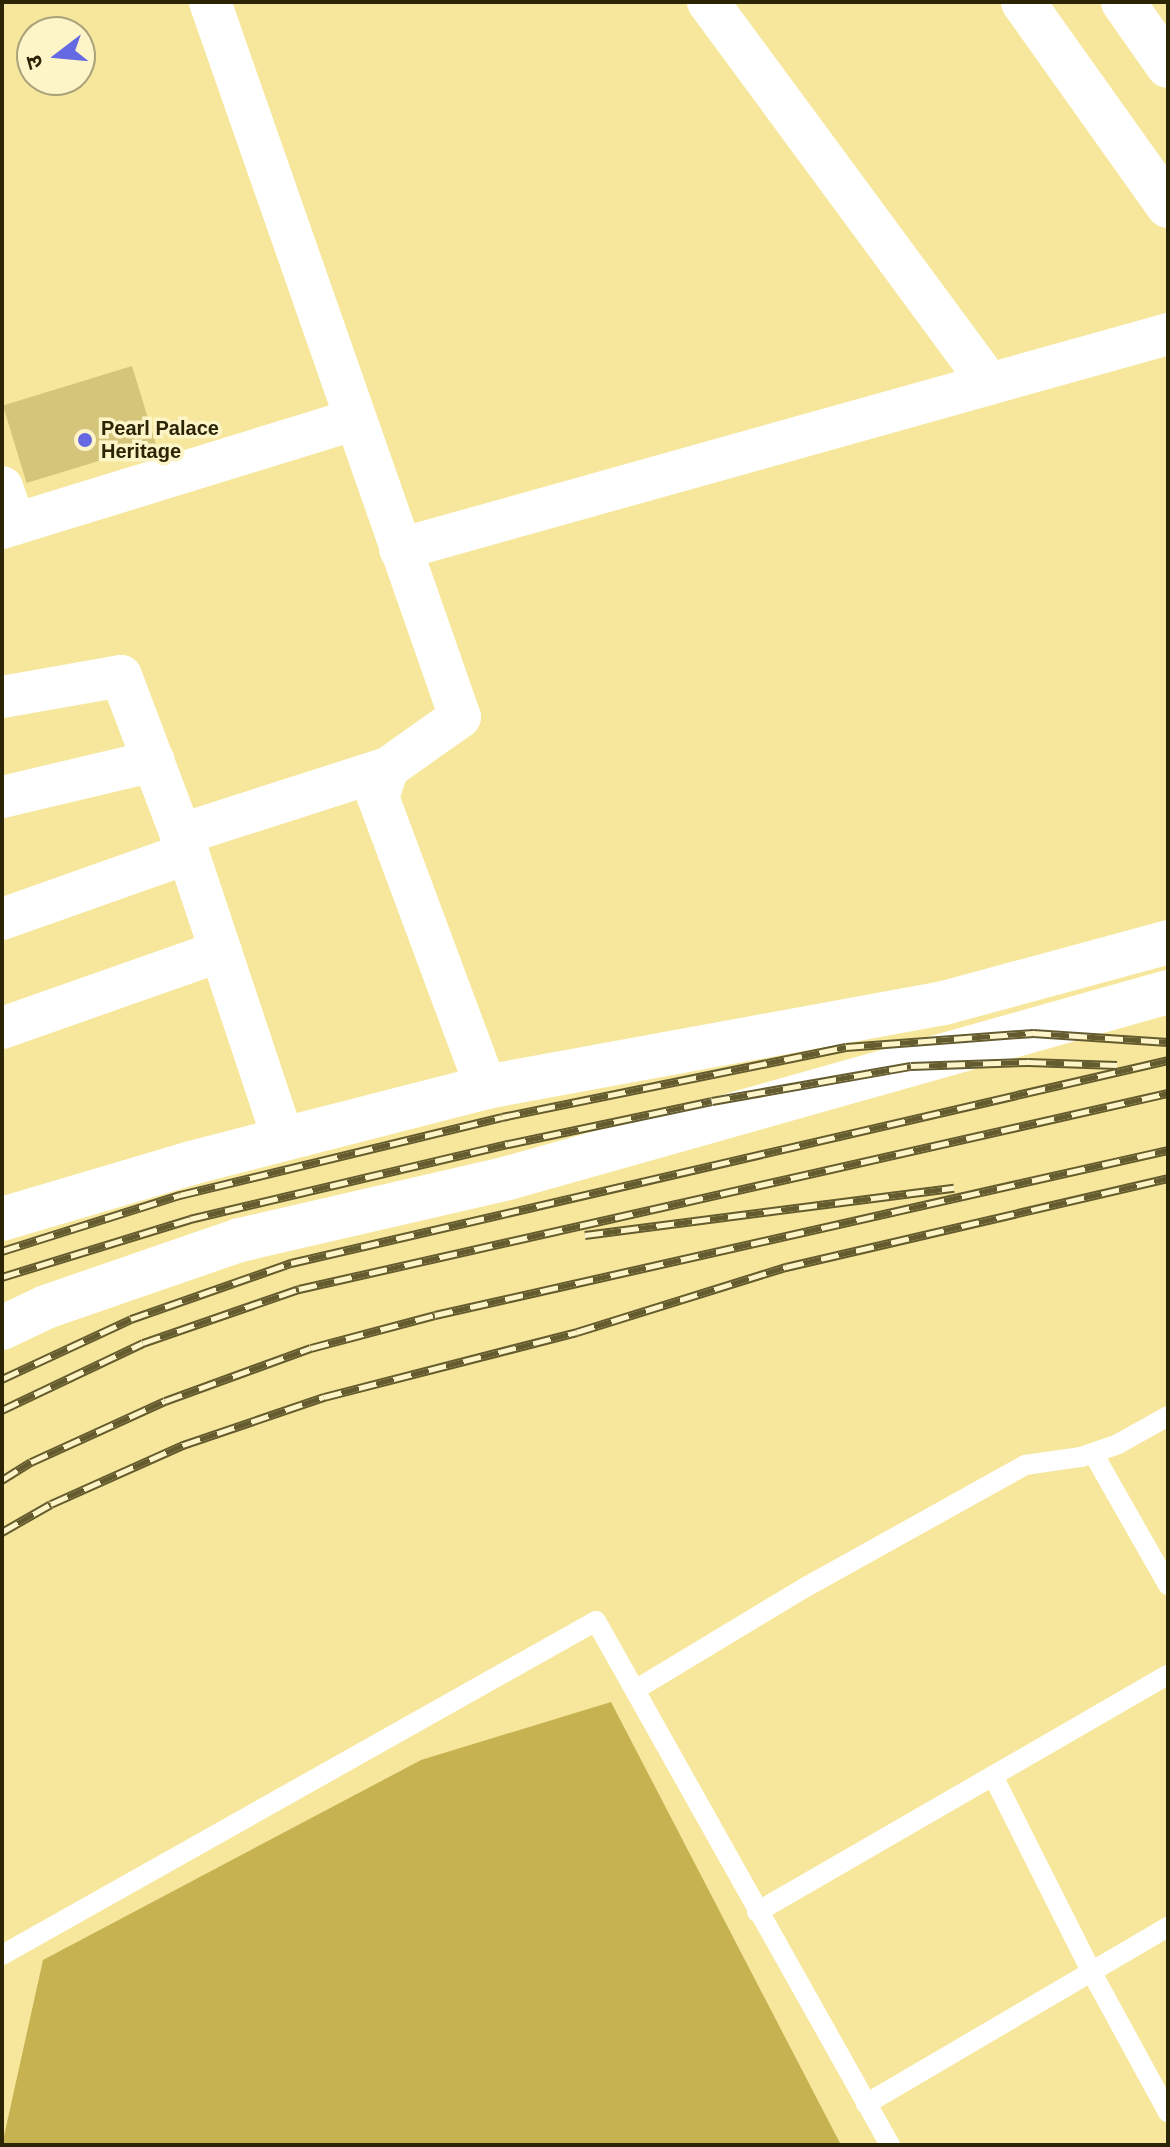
<!DOCTYPE html>
<html>
<head>
<meta charset="utf-8">
<style>
  body { margin:0 }
  #map { position:relative; width:1170px; height:2147px; overflow:hidden; background:#f7e79c; font-family:Helvetica,"Noto Sans Devanagari",sans-serif }
  div>[style] { position:absolute }
  .green>* { inset:0; background:#c7b252 }
  .building>* { inset:0; background:#d5c57b; transform-origin:0 0 }
  .lane>* { height:20px; margin:-10px; padding:0 10px; transform-origin:10px; border-radius:10px; background:#fff }
  .street>* { height:42px; margin:-21px; padding:0 21px; transform-origin:21px; border-radius:21px; background:#fff }
  .secondary>* { height:44px; margin:-22px; padding:0 22px; transform-origin:22px; border-radius:22px; background:#fff }
  .highway>* { height:44px; margin:-22px; padding:0 22px; transform-origin:22px; border-radius:22px; background:#fff }
  .rail>* { height:9px; margin-top:-4.5px; transform-origin:0; background:repeating-linear-gradient(90deg,#fdf4c8 0 18px,#645c2f 0 36px); box-sizing:border-box; border-block:2px solid #645c2f }
  .dots>* { width:22px; height:22px; translate:-50% -50%; box-sizing:border-box; border:4px solid #fdf4c8; border-radius:50% }
  span { translate:-50% -50%; white-space:nowrap; text-align:center; line-height:1.15; -webkit-text-stroke:7px #fdf4c8; paint-order:stroke }
  .poi-label { font-size:20px; color:#2b2505; font-weight:700 }
  .left { translate:0 -50%; text-align:left }
  .frame { position:absolute; inset:0; border:4px solid #2b2505; pointer-events:none }
  .north { position:absolute; left:16px; top:16px; width:80px; height:80px; box-sizing:border-box; background:#fdf4c8; border:2px solid #a9a17a; border-radius:50%; rotate:254deg; font-size:22px; font-weight:700; line-height:32px; text-align:center; color:#2b2505 }
  .north::after { content:''; display:block; margin:auto; width:28px; height:36px; background:#656ae3; clip-path:polygon(50% 0,100% 100%,50% 72%,0 100%) }
</style>
</head>
<body>
<div id="map">
  <div class="green">
    <i style="clip-path:polygon(611px 1702px,841px 2145px,2px 2145px,43px 1960px,421px 1760px)"></i>
  </div>
  <div class="building">
    <i style="left:132px;top:366px;width:81px;height:135px;rotate:73deg"></i>
  </div>
  <div class="lane">
    <i style="left:1093px;top:1453px;width:152px;rotate:60.4deg"></i>
    <i style="left:635px;top:1690px;width:200px;rotate:-31.1deg"></i>
    <i style="left:806px;top:1587px;width:251px;rotate:-29.1deg"></i>
    <i style="left:1025px;top:1465px;width:57px;rotate:-8.1deg"></i>
    <i style="left:1081px;top:1457px;width:39px;rotate:-19deg"></i>
    <i style="left:1118px;top:1444px;width:57px;rotate:-29.2deg"></i>
    <i style="left:993px;top:1776px;width:218px;rotate:63.3deg"></i>
    <i style="left:1091px;top:1971px;width:161px;rotate:61.4deg"></i>
    <i style="left:757px;top:1912px;width:474px;rotate:-30deg"></i>
    <i style="left:2px;top:1955px;width:681px;rotate:-29.35deg"></i>
    <i style="left:596px;top:1621px;width:601px;rotate:60.7deg"></i>
    <i style="left:866px;top:2104px;width:350px;rotate:-30.4deg"></i>
  </div>
  <div class="street">
    <i style="left:210px;top:2px;width:757px;rotate:70.73deg"></i>
    <i style="left:460px;top:717px;width:88px;rotate:144.7deg"></i>
    <i style="left:388px;top:768px;width:31px;rotate:109deg"></i>
    <i style="left:378px;top:797px;width:309px;rotate:69.6deg"></i>
    <i style="left:708px;top:2px;width:473px;rotate:53.6deg"></i>
    <i style="left:2px;top:487px;width:39px;rotate:71deg"></i>
    <i style="left:2px;top:528px;width:368px;rotate:-17.1deg"></i>
    <i style="left:400px;top:549px;width:798px;rotate:-15.64deg"></i>
    <i style="left:2px;top:697px;width:121px;rotate:-10deg"></i>
    <i style="left:121px;top:676px;width:189px;rotate:69.3deg"></i>
    <i style="left:188px;top:853px;width:301px;rotate:71.6deg"></i>
    <i style="left:2px;top:797px;width:156px;rotate:-13.3deg"></i>
    <i style="left:182px;top:834px;width:216px;rotate:-17.8deg"></i>
    <i style="left:2px;top:919px;width:197px;rotate:-19.5deg"></i>
    <i style="left:2px;top:1028px;width:232px;rotate:-19.4deg"></i>
  </div>
  <div class="secondary">
    <i style="left:1023px;top:2px;width:250px;rotate:54.6deg"></i>
    <i style="left:2px;top:1219px;width:197px;rotate:-16.5deg"></i>
    <i style="left:191px;top:1163px;width:305px;rotate:-14.4deg"></i>
    <i style="left:486px;top:1087px;width:466px;rotate:-10.4deg"></i>
    <i style="left:944px;top:1003px;width:232px;rotate:-15.2deg"></i>
    <i style="left:2px;top:1328px;width:49px;rotate:-25.5deg"></i>
    <i style="left:46px;top:1307px;width:205px;rotate:-19.1deg"></i>
    <i style="left:240px;top:1240px;width:275px;rotate:-13deg"></i>
    <i style="left:508px;top:1178px;width:686px;rotate:-15.74deg"></i>
  </div>
  <div class="highway">
    <i style="left:1123px;top:2px;width:78px;rotate:54.9deg"></i>
  </div>
  <div class="rail">
    <i style="left:585px;top:1235px;width:372px;rotate:-7.3deg"></i>
    <i style="left:2px;top:1251px;width:187px;rotate:-17.5deg"></i>
    <i style="left:180px;top:1195px;width:331px;rotate:-13.6deg"></i>
    <i style="left:502px;top:1117px;width:351px;rotate:-11.5deg"></i>
    <i style="left:846px;top:1047px;width:188px;rotate:-4.3deg"></i>
    <i style="left:1033px;top:1033px;width:135px;rotate:3.8deg"></i>
    <i style="left:2px;top:1277px;width:197px;rotate:-17.1deg"></i>
    <i style="left:190px;top:1219px;width:327px;rotate:-13.3deg"></i>
    <i style="left:508px;top:1144px;width:208px;rotate:-11.9deg"></i>
    <i style="left:712px;top:1101px;width:202px;rotate:-10deg"></i>
    <i style="left:911px;top:1066px;width:117px;rotate:-2deg"></i>
    <i style="left:1028px;top:1062px;width:89px;rotate:1.9deg"></i>
    <i style="left:2px;top:1379px;width:142px;rotate:-24.9deg"></i>
    <i style="left:131px;top:1319px;width:170px;rotate:-19.3deg"></i>
    <i style="left:291px;top:1263px;width:900px;rotate:-13.03deg"></i>
    <i style="left:2px;top:1410px;width:156px;rotate:-25.4deg"></i>
    <i style="left:143px;top:1343px;width:165px;rotate:-19.1deg"></i>
    <i style="left:299px;top:1289px;width:891px;rotate:-12.71deg"></i>
    <i style="left:2px;top:1480px;width:34px;rotate:-32deg"></i>
    <i style="left:31px;top:1462px;width:147px;rotate:-24.5deg"></i>
    <i style="left:165px;top:1401px;width:155px;rotate:-20deg"></i>
    <i style="left:311px;top:1348px;width:128px;rotate:-14.9deg"></i>
    <i style="left:435px;top:1315px;width:751px;rotate:-12.69deg"></i>
    <i style="left:2px;top:1532px;width:56px;rotate:-29.7deg"></i>
    <i style="left:51px;top:1504px;width:145px;rotate:-24.1deg"></i>
    <i style="left:183px;top:1445px;width:149px;rotate:-18.8deg"></i>
    <i style="left:324px;top:1397px;width:261px;rotate:-14.4deg"></i>
    <i style="left:577px;top:1332px;width:219px;rotate:-17.3deg"></i>
    <i style="left:786px;top:1267px;width:392px;rotate:-13.1deg"></i>
  </div>
  <div class="dots">
    <i style="left:85px;top:440px;background:#656ae3"></i>
  </div>
  <div class="poi-label">
    <span class="left" style="left:101px;top:440px">Pearl Palace<br>Heritage</span>
  </div>
  <div class="frame"></div>
  <div class="north">उ</div>
</div>
</body>
</html>
